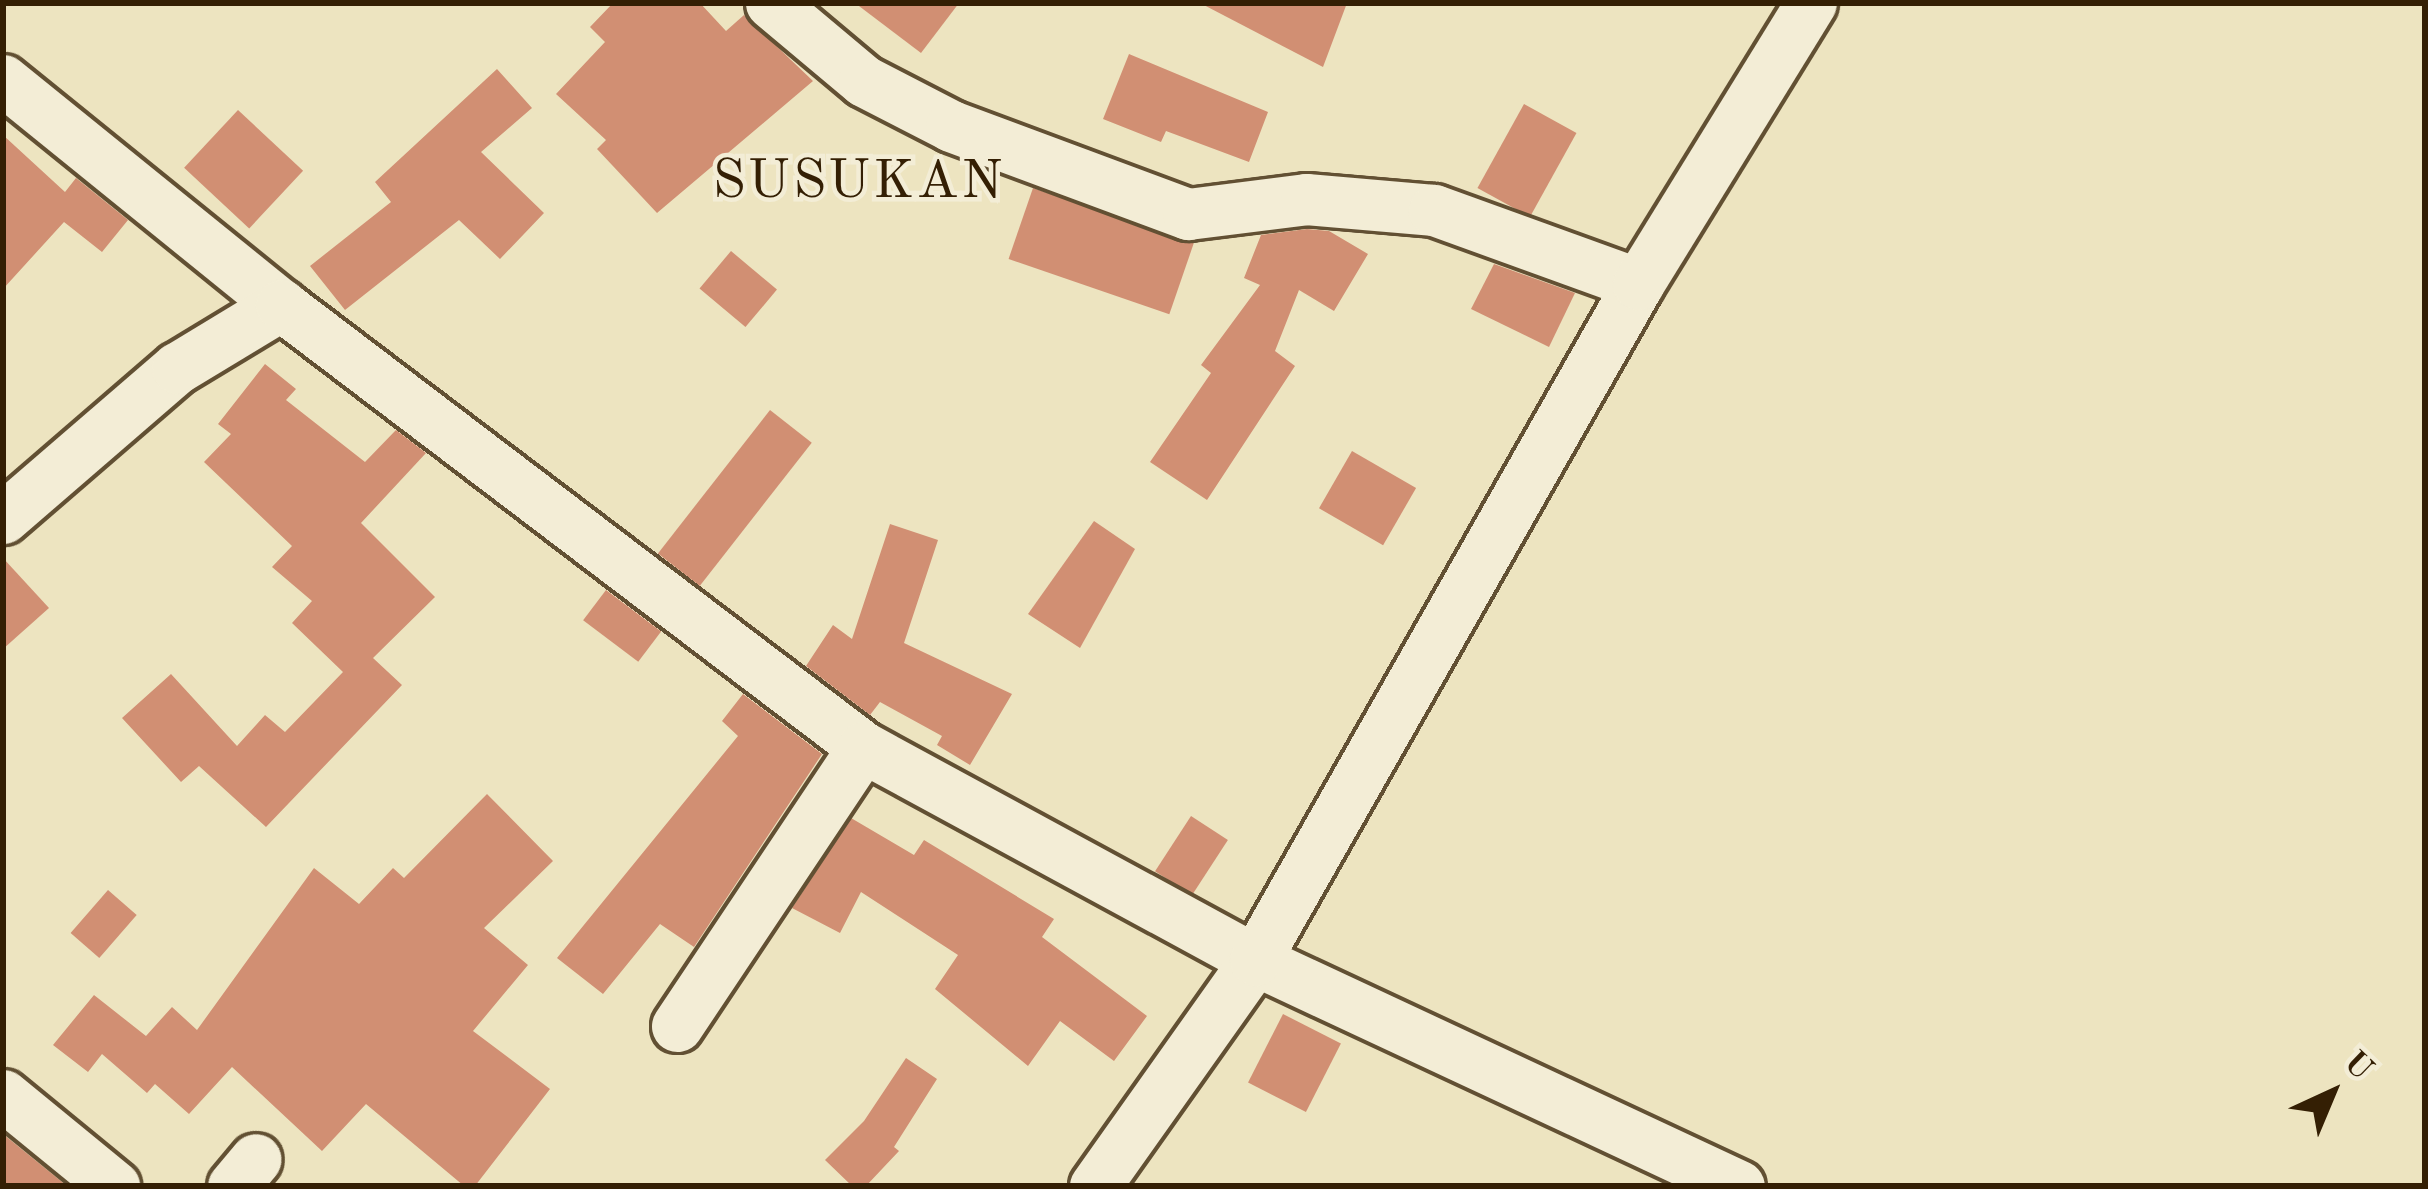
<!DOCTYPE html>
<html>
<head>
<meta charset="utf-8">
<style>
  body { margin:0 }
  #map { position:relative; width:2428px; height:1189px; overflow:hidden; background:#ede4c0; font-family:"Old Standard TT",serif }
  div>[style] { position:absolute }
  .building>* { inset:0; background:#d18f73; transform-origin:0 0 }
  .roads { filter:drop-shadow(3px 0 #625033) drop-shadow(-3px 0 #625033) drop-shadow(0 3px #625033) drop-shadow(0 -3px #625033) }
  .minor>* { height:51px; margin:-25.5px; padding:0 25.5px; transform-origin:25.5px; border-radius:25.5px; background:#f3edd6 }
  span { translate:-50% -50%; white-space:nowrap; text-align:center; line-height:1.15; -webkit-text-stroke:9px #f3edd6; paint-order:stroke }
  .quarter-label { font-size:54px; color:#341f04; letter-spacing:3px }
  .frame { position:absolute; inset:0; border:6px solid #341f04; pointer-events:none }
  .north { position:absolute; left:2272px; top:1033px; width:120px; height:120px; -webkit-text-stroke:9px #f3edd6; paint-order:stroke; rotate:44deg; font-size:33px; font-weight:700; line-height:48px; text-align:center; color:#341f04 }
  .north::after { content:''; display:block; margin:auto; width:42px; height:54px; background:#341f04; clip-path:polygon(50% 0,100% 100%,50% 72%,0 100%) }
</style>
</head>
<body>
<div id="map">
  <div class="building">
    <i style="clip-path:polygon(613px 3px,700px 3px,726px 31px,744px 15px,813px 81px,657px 213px,597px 149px,606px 140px,556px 94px,605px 42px,590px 27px)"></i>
    <i style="clip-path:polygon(855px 3px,959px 3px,921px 53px)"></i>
    <i style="clip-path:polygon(1200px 3px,1347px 3px,1323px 67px)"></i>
    <i style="clip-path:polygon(1129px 54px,1268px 112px,1249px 162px,1166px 131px,1161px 142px,1103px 119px)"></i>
    <i style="clip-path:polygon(497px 69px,532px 108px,481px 152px,544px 213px,500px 259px,459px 220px,345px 310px,310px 266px,391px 202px,375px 182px)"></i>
    <i style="left:1524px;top:104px;width:60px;height:96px;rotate:29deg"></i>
    <i style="left:238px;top:110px;width:89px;height:79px;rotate:43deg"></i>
    <i style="clip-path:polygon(3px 135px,65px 192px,76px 178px,128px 220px,102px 252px,64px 222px,3px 289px)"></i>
    <i style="left:1033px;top:188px;width:170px;height:75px;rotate:19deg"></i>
    <i style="clip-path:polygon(1307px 229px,1329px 231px,1368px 254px,1334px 311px,1299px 290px,1275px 351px,1295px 366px,1207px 500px,1150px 462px,1211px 373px,1201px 365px,1260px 285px,1244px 278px,1261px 235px)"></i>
    <i style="left:731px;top:251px;width:60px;height:49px;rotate:40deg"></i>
    <i style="clip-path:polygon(1494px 264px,1575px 293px,1549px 347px,1471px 309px)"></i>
    <i style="clip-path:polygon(265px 364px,296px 389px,286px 400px,365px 462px,396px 430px,426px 453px,361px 523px,435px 597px,373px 658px,402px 685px,266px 827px,199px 766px,181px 782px,122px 718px,171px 674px,237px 746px,265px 715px,285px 732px,343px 672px,292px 623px,312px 601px,272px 567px,292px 546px,204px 462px,231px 434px,218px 424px)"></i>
    <i style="left:770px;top:410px;width:53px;height:182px;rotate:38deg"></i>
    <i style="left:1352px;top:451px;width:74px;height:66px;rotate:30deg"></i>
    <i style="clip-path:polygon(1094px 521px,1135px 549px,1080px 648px,1028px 614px)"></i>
    <i style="clip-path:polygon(890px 524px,938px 540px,904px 643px,1012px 694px,970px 765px,937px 745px,942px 736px,880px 702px,870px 715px,806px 666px,833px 625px,852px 639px)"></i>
    <i style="clip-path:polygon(3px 558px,49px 608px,3px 649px)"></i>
    <i style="left:606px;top:590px;width:69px;height:38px;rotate:37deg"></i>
    <i style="clip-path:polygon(743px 694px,822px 754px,694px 947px,660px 924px,603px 994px,557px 958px,738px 736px,722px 721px)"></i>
    <i style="clip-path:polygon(487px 794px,553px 861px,484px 928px,528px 965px,473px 1031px,550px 1089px,475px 1186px,464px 1186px,366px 1104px,322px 1151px,232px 1067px,189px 1114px,155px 1084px,147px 1093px,102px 1054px,88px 1072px,53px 1045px,94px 995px,146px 1036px,172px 1007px,197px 1030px,314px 868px,359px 904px,393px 868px,404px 878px)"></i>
    <i style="left:1191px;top:816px;width:44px;height:66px;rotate:33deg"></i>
    <i style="clip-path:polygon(851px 818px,914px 855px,924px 840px,1054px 919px,1042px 937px,1147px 1016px,1114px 1061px,1060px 1021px,1028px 1066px,935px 989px,958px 955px,861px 892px,840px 933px,792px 908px)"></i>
    <i style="left:108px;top:890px;width:38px;height:57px;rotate:41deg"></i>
    <i style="left:1283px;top:1014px;width:65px;height:77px;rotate:27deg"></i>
    <i style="clip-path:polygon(906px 1058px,937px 1079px,894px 1147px,899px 1151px,866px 1186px,852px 1186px,825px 1160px,864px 1121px)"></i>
    <i style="clip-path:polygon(3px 1134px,67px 1186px,3px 1186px)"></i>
  </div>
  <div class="roads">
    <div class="minor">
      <i style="left:771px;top:3px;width:121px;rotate:40deg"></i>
      <i style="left:864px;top:81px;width:98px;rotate:27.3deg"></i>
      <i style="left:951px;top:126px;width:253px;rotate:20.4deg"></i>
      <i style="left:1188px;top:214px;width:119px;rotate:-7.2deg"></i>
      <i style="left:1306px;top:199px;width:128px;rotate:4.9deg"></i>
      <i style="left:1434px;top:210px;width:217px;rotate:19.9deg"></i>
      <i style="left:3px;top:80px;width:358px;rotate:39deg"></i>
      <i style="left:3px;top:518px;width:230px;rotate:-40.8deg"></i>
      <i style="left:177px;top:368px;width:122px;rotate:-31.2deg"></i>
      <i style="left:281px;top:305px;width:731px;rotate:37.21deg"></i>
      <i style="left:863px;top:747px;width:446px;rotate:28.5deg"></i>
      <i style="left:1255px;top:960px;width:534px;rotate:25.03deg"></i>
      <i style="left:677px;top:1026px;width:335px;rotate:-56.3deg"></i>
      <i style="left:3px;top:1095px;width:144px;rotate:39.3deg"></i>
      <i style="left:233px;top:1186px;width:35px;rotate:-50deg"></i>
      <i style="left:1095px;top:1186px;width:277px;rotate:-54.7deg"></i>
      <i style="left:1255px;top:960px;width:777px;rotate:-60.47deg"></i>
      <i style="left:1638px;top:284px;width:330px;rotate:-58.4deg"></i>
    </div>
  </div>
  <div class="quarter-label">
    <span style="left:859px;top:183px">SUSUKAN</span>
  </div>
  <div class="frame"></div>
  <div class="north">U</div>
</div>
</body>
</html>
